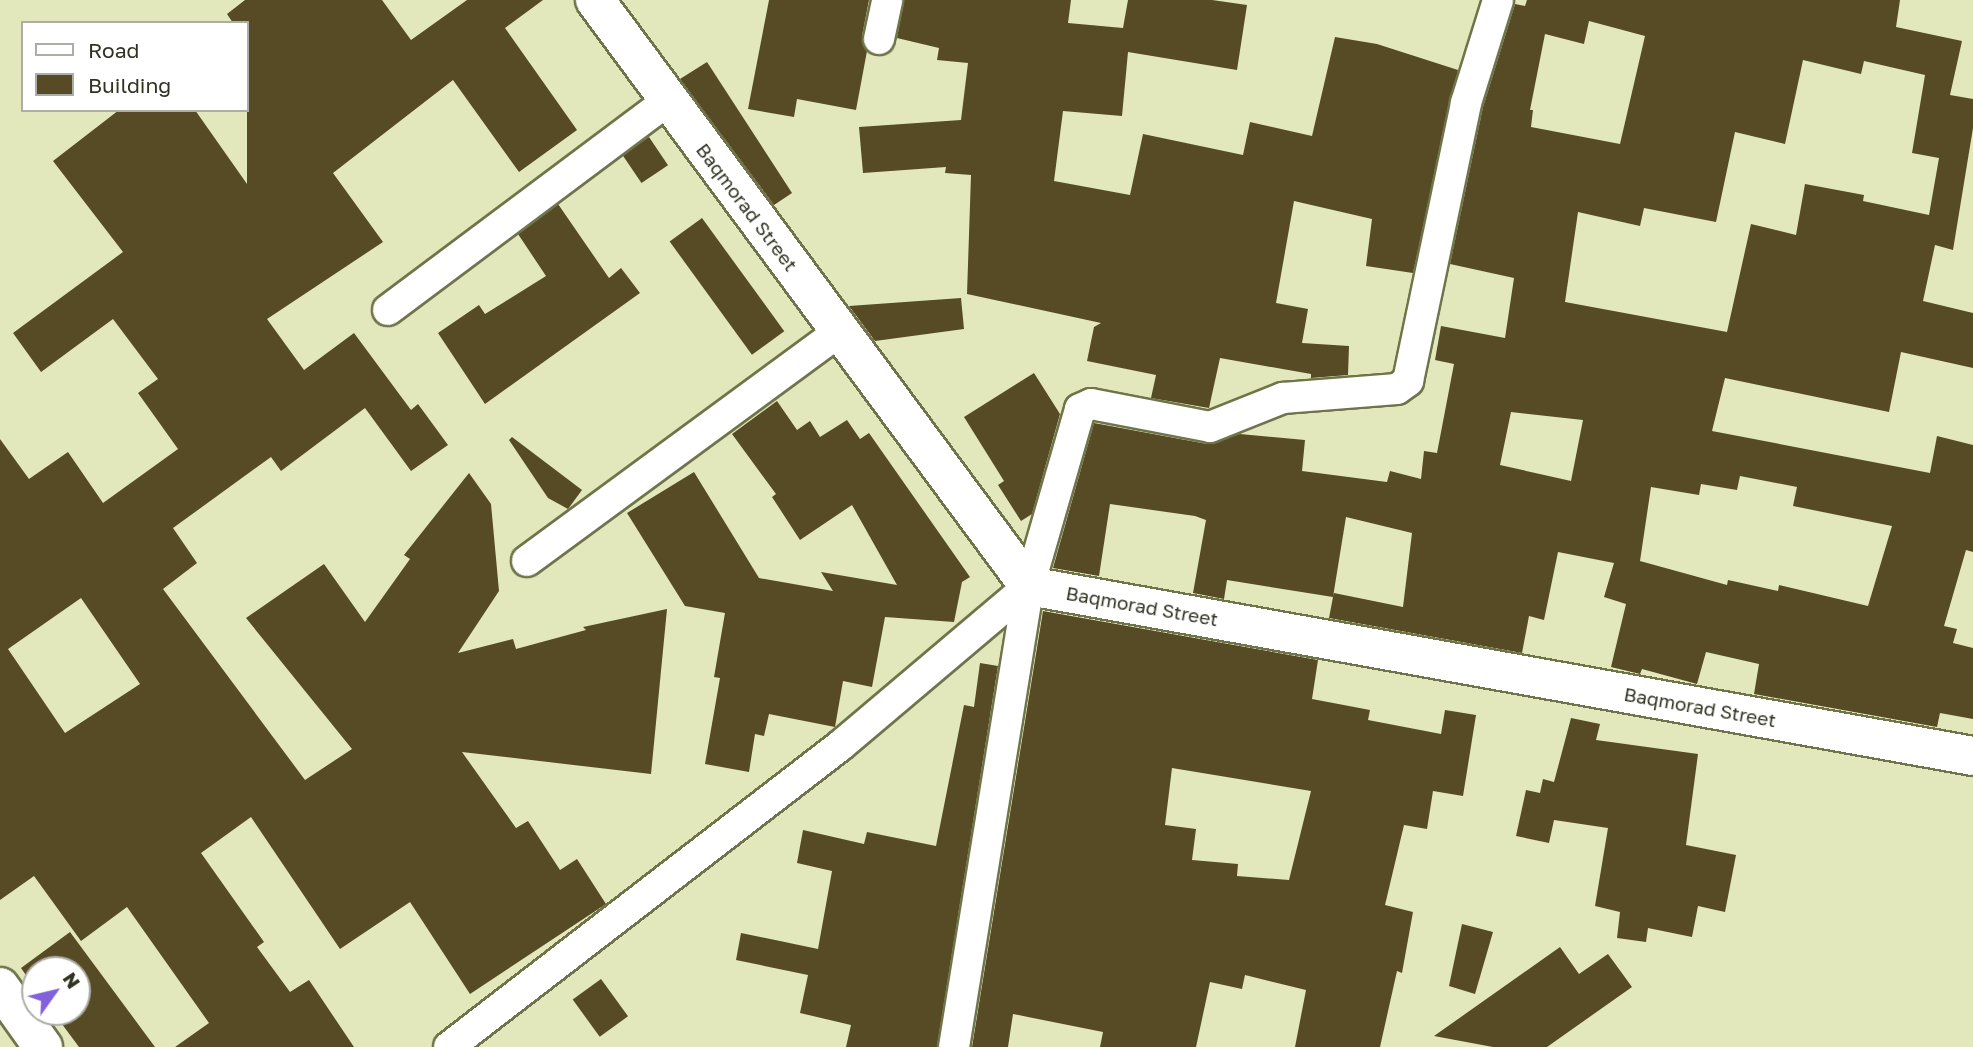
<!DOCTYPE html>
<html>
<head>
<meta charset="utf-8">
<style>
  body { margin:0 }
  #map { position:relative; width:1973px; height:1047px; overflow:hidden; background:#e2e8bb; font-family:"Golos Text",sans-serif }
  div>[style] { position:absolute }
  .building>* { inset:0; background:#564b24; transform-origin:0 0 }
  .roads { filter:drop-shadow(2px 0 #6f744b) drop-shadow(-2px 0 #6f744b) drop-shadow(0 2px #6f744b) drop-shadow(0 -2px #6f744b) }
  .street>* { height:30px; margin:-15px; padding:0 15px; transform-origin:15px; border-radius:15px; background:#fff }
  .secondary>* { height:38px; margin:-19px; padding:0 19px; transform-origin:19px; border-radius:19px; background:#fff }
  span { translate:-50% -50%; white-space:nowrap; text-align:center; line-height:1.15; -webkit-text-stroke:7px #fff; paint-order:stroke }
  .street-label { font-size:19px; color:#313322 }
  .legend { position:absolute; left:21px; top:21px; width:228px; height:91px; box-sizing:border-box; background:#fff; border:2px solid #adada7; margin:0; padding:9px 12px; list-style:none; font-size:21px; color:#313322 }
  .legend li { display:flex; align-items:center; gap:14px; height:35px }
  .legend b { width:35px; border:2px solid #adada7 }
  .north { position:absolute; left:21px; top:956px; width:70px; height:70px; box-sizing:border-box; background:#fff; border:2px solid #adada7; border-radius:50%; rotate:56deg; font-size:19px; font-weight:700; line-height:28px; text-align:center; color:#313322 }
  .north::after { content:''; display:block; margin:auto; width:24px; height:32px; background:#8461dc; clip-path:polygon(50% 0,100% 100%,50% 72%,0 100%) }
</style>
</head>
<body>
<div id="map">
  <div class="building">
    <i style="clip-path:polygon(evenodd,245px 0,382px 0,411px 40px,467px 0,543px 0,505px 28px,577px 130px,519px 172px,453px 80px,333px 173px,383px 242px,267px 319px,304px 370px,354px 333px,411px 410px,418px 404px,448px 445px,411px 471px,365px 408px,281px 471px,271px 457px,173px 528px,197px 563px,163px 589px,305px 780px,352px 749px,246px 618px,324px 564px,365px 622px,410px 559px,404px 555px,469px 473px,491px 504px,499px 591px,458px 653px,513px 639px,516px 649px,586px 630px,583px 627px,667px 609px,651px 774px,462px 752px,516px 828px,528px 821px,560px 870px,577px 859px,606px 904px,470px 994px,410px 902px,340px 949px,251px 817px,201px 853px,264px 942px,257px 947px,290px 992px,309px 980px,354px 1047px,175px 1047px,209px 1023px,127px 907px,81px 941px,34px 876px,0 900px,0 439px,29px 479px,68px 452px,103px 503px,178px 449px,138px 393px,158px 379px,113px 319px,41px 372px,13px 333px,123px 252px,53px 161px,119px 110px,195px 110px,247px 184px,247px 23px,233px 23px,227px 14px,245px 0,81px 598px,140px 684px,65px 733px,8px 649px,81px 598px)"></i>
    <i style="clip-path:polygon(769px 0,869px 0,862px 36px,867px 51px,856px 110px,797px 99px,794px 117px,748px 109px)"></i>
    <i style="clip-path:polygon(904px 0,1071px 0,1068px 23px,1123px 28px,1128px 0,1212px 0,1247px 5px,1237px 70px,1128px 52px,1122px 116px,1063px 111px,1054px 181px,1130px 195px,1143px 134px,1243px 155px,1250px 122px,1312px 136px,1335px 37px,1377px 44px,1458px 70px,1413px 273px,1366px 266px,1372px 219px,1294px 201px,1276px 303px,1308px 309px,1302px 343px,1349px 346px,1348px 375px,1311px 378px,1311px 374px,1220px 358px,1209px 408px,1151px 398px,1156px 375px,1087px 361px,1094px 327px,1101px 323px,967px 294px,971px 175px,945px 173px,946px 167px,863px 173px,859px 127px,961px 120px,968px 63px,937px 60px,939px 48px,897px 38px)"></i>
    <i style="clip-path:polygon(evenodd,1527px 0,1900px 0,1896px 27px,1962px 41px,1950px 95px,1973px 99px,1973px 128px,1953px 250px,1935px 245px,1923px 301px,1973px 313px,1973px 368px,1901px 352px,1889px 412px,1725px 378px,1712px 431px,1930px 473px,1937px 436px,1973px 445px,1973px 552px,1966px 550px,1944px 626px,1957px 629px,1953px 643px,1973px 648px,1973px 719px,1940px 713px,1937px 727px,1754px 694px,1759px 664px,1706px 652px,1697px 684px,1642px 669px,1640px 674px,1611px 667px,1626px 604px,1604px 597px,1614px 563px,1558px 552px,1544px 620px,1529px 616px,1522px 653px,1329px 618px,1333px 597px,1227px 580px,1224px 599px,1193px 593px,1206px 520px,1195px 516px,1110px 504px,1099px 576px,1053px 568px,1094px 423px,1207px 444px,1240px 434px,1305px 440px,1302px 471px,1387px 482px,1390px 471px,1421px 479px,1424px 451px,1437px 453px,1454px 364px,1435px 360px,1441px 326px,1505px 338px,1514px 278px,1450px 264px,1483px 107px,1515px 4px,1525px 6px,1527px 0,1589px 21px,1645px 36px,1620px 144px,1531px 127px,1533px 110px,1530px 110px,1545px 34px,1584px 44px,1589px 21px,1527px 0,1803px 60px,1861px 74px,1864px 61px,1925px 75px,1912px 153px,1939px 158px,1929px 215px,1863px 201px,1864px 195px,1805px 184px,1796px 235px,1751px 224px,1727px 332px,1565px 302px,1578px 212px,1640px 226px,1644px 208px,1716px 222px,1735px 132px,1785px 144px,1803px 60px,1527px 0,1511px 412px,1583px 420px,1571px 481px,1500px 465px,1511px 412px,1527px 0,1740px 476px,1797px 487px,1793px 506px,1892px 526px,1868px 606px,1779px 585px,1778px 591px,1728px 580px,1727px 585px,1640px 561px,1651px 487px,1699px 495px,1701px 484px,1737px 490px,1740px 476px,1527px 0,1346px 517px,1412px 533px,1403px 607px,1334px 593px,1333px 597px,1346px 517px)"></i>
    <i style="clip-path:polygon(707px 62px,792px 193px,774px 205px,680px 79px)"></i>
    <i style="left:649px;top:137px;width:34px;height:32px;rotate:56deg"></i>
    <i style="clip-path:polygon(558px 204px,609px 278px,621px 268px,640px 293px,485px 404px,438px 333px,479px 305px,485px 314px,546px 276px,518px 234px)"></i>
    <i style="left:702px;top:218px;width:140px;height:40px;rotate:54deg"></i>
    <i style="clip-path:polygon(961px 298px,964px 329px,875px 341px,849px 306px)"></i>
    <i style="clip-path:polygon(1034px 373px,1060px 414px,1032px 514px,1021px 521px,998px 485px,1004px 481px,964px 417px)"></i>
    <i style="clip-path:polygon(777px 401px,797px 430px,810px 421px,820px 437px,847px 420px,860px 439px,869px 433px,970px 577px,962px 582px,954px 622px,885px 617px,872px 687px,843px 681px,835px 727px,769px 714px,764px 736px,755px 734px,749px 772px,705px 764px,720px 678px,714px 677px,725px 613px,685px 606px,627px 513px,694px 472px,759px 578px,833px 591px,821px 572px,897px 585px,852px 505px,800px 540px,772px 497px,776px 494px,732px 434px)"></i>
    <i style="clip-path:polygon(512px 437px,582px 490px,568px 509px,548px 498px,509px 440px)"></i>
    <i style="clip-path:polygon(evenodd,1043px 611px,1318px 660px,1312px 699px,1370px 710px,1368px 720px,1441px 734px,1445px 710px,1476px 715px,1463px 796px,1433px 791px,1427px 829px,1404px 825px,1385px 905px,1413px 912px,1402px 973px,1397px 971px,1380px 1047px,1295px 1047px,1306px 990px,1245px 975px,1242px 989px,1210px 982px,1196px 1047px,1100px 1047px,1103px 1032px,1013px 1014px,1008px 1047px,972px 1047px,1043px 611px,1172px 768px,1311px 791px,1289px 880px,1237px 876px,1238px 864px,1192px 860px,1196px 829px,1165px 825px,1172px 768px)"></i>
    <i style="clip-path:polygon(980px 663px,998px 666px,937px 1047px,846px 1047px,851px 1025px,800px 1013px,808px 975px,736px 960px,741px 933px,818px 949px,832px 871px,797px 863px,803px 830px,864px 844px,867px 832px,936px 846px,964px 705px,974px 707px)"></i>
    <i style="clip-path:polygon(1571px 718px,1600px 724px,1596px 740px,1698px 754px,1686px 845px,1736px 855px,1725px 912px,1698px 906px,1692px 937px,1648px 928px,1646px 942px,1617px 938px,1620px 912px,1595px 906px,1608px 828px,1554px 820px,1549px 843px,1516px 836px,1526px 790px,1540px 793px,1543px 779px,1554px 782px)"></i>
    <i style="clip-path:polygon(1462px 924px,1493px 932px,1475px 994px,1449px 986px)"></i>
    <i style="clip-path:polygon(70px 932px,155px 1047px,79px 1047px,53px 1012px,77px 1012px,77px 970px,35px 970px,35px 988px,21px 968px)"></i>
    <i style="clip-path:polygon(1560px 947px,1579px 974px,1608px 954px,1632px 987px,1547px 1047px,1493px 1047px,1434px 1036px)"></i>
    <i style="left:601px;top:979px;width:46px;height:35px;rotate:54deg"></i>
  </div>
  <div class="roads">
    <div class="street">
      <i style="left:879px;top:39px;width:40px;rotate:-78deg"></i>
      <i style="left:388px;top:310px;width:349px;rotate:-36.8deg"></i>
      <i style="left:527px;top:561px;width:388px;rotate:-36.3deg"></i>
      <i style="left:449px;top:1047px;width:495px;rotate:-37.6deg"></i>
      <i style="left:841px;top:745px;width:246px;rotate:-40.2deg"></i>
      <i style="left:954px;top:1047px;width:467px;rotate:-80.8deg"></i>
      <i style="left:1029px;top:586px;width:184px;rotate:-73.9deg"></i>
      <i style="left:1080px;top:409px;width:12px;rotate:-24deg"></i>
      <i style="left:1091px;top:404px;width:121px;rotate:10.9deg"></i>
      <i style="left:1210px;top:427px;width:79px;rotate:-21.7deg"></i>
      <i style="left:1283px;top:398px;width:114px;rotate:-4.5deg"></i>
      <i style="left:1397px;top:389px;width:14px;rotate:-36deg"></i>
      <i style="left:1408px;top:381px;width:284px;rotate:-78.2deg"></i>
      <i style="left:1466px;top:103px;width:108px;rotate:-72.7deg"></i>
    </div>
    <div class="secondary">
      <i style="left:595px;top:0;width:729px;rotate:53.48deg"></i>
      <i style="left:1029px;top:586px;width:959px;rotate:10.21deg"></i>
      <i style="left:0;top:987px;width:74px;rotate:54.4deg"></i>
    </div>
  </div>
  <div class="street-label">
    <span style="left:747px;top:207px;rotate:53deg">Baqmorad Street</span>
    <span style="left:1142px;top:606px;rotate:10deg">Baqmorad Street</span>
    <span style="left:1700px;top:707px;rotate:10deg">Baqmorad Street</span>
  </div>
  <ul class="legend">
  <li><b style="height:9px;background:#fff"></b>Road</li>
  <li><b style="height:19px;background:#564b24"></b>Building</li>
  </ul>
  <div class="north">N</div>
</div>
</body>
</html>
